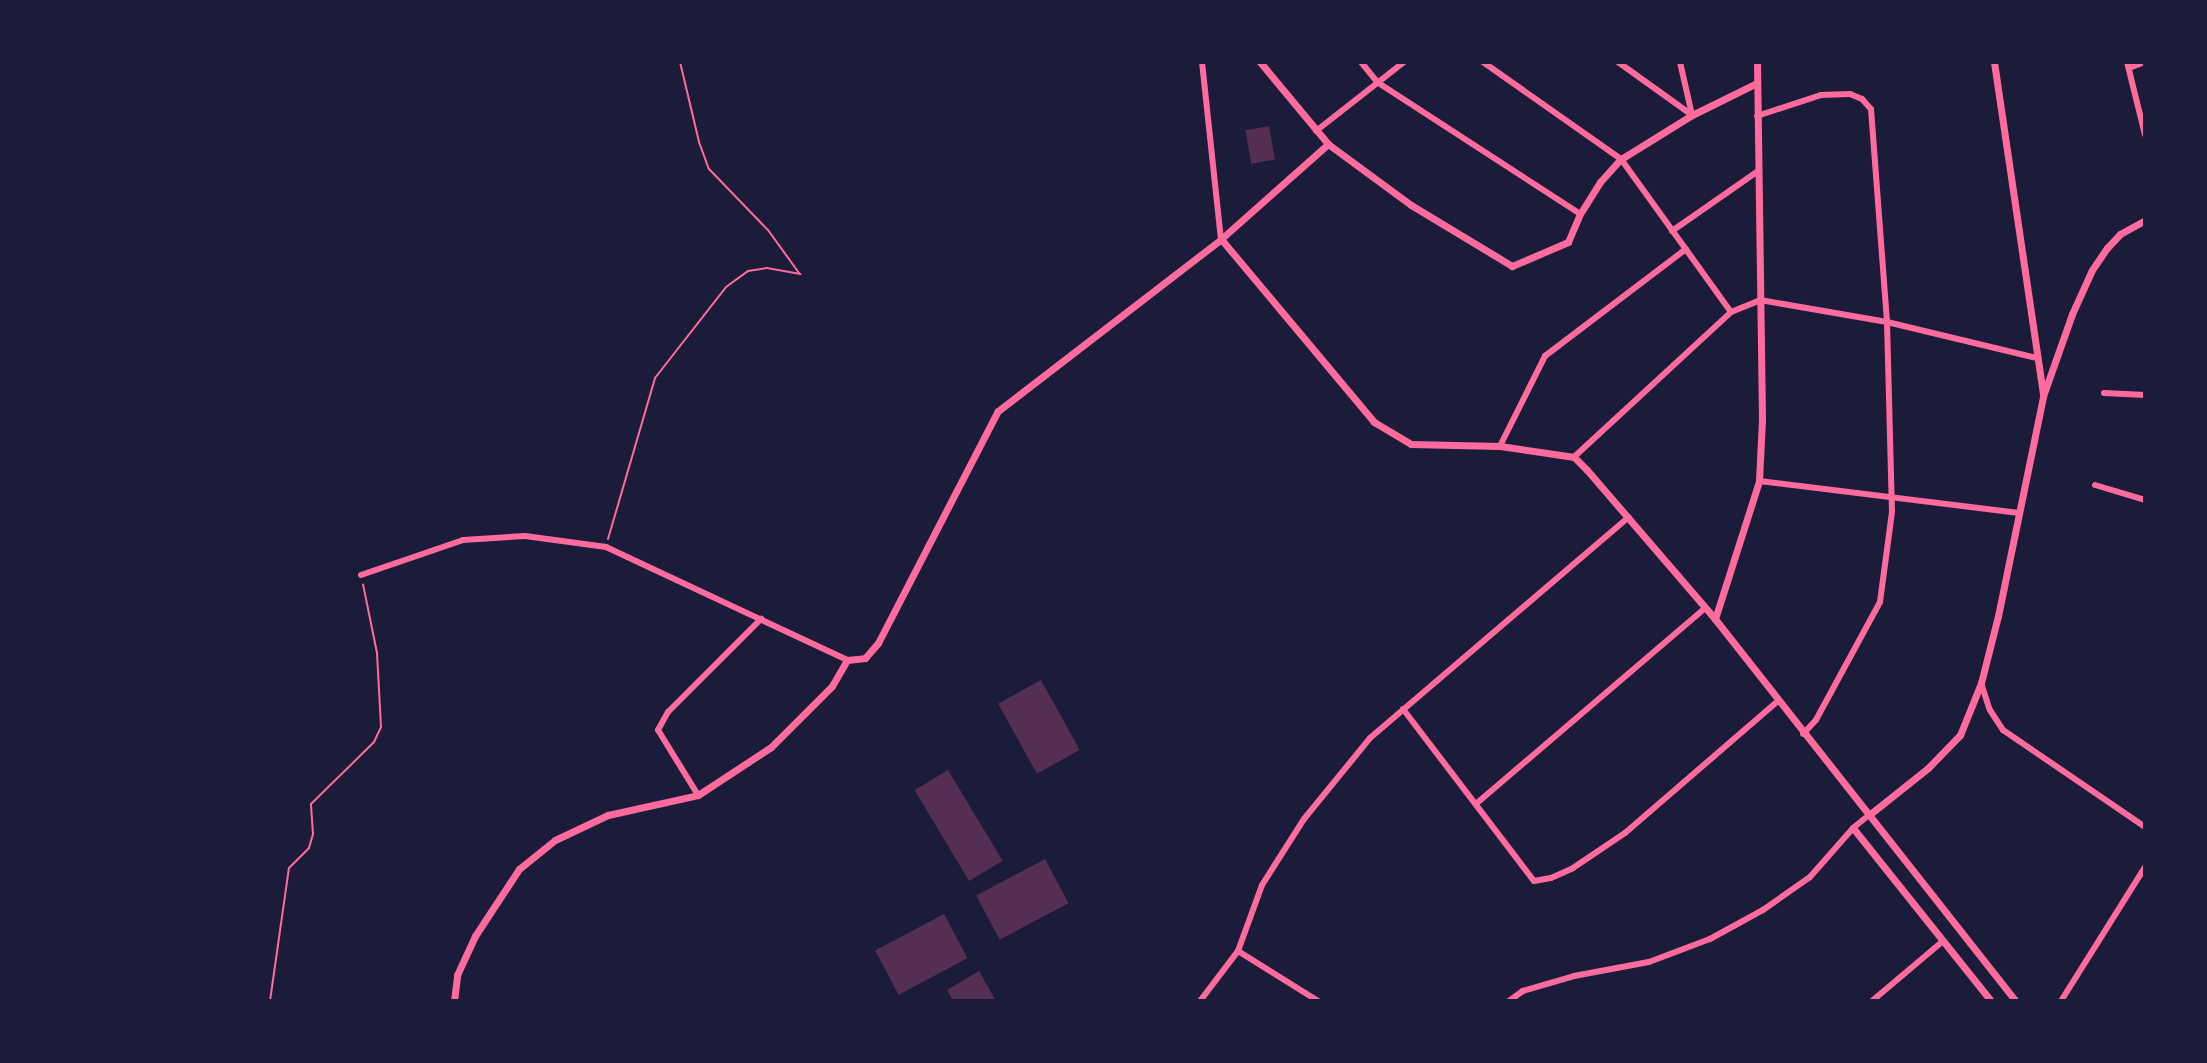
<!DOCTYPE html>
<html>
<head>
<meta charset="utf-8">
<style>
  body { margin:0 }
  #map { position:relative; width:2207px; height:1063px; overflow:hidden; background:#1b1b3a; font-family:"Zilla Slab",serif }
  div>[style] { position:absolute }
  .building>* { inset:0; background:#542f53; transform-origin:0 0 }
  .path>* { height:2px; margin:-1px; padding:0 1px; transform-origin:1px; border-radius:1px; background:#ff6b9d }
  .minor>* { height:6px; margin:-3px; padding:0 3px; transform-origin:3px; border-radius:3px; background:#ff6b9d }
  .tertiary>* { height:7px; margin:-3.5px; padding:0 3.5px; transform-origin:3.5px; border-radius:3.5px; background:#ff6b9d }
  span { translate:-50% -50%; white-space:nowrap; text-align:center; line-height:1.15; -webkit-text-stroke:6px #1b1b3a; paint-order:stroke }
  .frame { position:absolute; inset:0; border:64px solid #1b1b3a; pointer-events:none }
</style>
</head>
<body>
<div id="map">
  <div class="building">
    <i style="left:1269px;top:126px;width:34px;height:24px;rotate:80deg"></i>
    <i style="left:1041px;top:680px;width:80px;height:49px;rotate:61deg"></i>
    <i style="left:948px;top:770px;width:106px;height:39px;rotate:59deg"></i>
    <i style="left:1045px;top:859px;width:50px;height:78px;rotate:62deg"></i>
    <i style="left:944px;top:914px;width:50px;height:78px;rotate:62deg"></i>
    <i style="clip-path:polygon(979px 971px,996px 1001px,953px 1001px,947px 990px)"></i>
  </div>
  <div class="path">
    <i style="left:680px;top:62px;width:82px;rotate:76.6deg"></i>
    <i style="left:699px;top:142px;width:29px;rotate:70deg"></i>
    <i style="left:709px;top:169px;width:85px;rotate:46deg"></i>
    <i style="left:768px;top:230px;width:53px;rotate:54.2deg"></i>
    <i style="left:608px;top:539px;width:168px;rotate:-73.7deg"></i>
    <i style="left:655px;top:378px;width:115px;rotate:-52deg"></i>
    <i style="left:726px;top:287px;width:27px;rotate:-36deg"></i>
    <i style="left:748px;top:271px;width:19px;rotate:-9deg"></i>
    <i style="left:767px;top:268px;width:34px;rotate:10deg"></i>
    <i style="left:270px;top:1001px;width:134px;rotate:-81.9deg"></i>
    <i style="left:289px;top:868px;width:28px;rotate:-45deg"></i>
    <i style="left:309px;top:848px;width:15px;rotate:-74deg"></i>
    <i style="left:313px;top:834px;width:30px;rotate:-94deg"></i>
    <i style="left:311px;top:804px;width:88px;rotate:-44.5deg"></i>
    <i style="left:374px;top:742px;width:17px;rotate:-65deg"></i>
    <i style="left:381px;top:727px;width:74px;rotate:-93.1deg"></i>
    <i style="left:377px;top:653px;width:70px;rotate:-101.5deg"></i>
  </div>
  <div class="minor">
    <i style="left:1202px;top:62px;width:178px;rotate:83.9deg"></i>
    <i style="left:1361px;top:62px;width:26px;rotate:51deg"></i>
    <i style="left:1377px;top:82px;width:242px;rotate:33deg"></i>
    <i style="left:1483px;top:62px;width:169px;rotate:35.1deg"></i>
    <i style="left:1621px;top:159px;width:188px;rotate:54.3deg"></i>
    <i style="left:1618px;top:62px;width:91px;rotate:35.6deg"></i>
    <i style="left:1680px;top:62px;width:54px;rotate:77.2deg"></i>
    <i style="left:2127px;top:62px;width:75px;rotate:76.1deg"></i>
    <i style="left:2129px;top:68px;width:17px;rotate:-21deg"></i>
    <i style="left:1757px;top:116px;width:67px;rotate:-18.2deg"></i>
    <i style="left:1821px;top:95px;width:29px;rotate:-2deg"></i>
    <i style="left:1850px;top:94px;width:13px;rotate:23deg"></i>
    <i style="left:1862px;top:99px;width:13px;rotate:48deg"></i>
    <i style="left:1871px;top:109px;width:214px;rotate:85.7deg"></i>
    <i style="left:1887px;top:322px;width:190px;rotate:88.5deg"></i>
    <i style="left:1892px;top:512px;width:91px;rotate:97.6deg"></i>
    <i style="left:1880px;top:602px;width:134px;rotate:118.5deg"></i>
    <i style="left:1816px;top:720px;width:19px;rotate:133deg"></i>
    <i style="left:1316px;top:131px;width:112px;rotate:-38.1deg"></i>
    <i style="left:1672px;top:231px;width:105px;rotate:-34.9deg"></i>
    <i style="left:2104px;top:393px;width:41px;rotate:2.8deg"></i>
    <i style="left:1500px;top:446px;width:101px;rotate:-63.4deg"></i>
    <i style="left:1545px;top:356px;width:177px;rotate:-37.2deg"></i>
    <i style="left:1574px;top:457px;width:214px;rotate:-42.7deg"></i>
    <i style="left:1731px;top:312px;width:31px;rotate:-22deg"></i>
    <i style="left:1760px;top:300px;width:129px;rotate:9.8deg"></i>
    <i style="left:1887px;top:322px;width:154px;rotate:13.5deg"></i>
    <i style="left:1759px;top:481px;width:262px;rotate:7deg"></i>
    <i style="left:2095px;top:485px;width:52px;rotate:16.7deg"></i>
    <i style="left:361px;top:575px;width:108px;rotate:-18.9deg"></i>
    <i style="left:463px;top:540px;width:62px;rotate:-3.7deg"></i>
    <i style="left:525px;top:536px;width:82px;rotate:7.7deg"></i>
    <i style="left:606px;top:547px;width:266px;rotate:25.1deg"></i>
    <i style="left:1981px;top:683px;width:28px;rotate:72deg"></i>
    <i style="left:1990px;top:710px;width:24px;rotate:57deg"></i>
    <i style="left:2003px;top:730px;width:172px;rotate:34.3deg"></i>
    <i style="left:1403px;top:709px;width:216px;rotate:52.7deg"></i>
    <i style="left:1534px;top:881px;width:17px;rotate:-10deg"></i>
    <i style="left:1551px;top:878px;width:24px;rotate:-24deg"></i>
    <i style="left:1573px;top:868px;width:63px;rotate:-33.9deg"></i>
    <i style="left:1625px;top:833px;width:202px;rotate:-40.8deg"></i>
    <i style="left:698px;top:795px;width:76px;rotate:-121.6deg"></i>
    <i style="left:658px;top:730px;width:21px;rotate:-61deg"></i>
    <i style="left:668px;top:712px;width:132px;rotate:-45deg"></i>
    <i style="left:1477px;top:803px;width:299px;rotate:-40.5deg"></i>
    <i style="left:1238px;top:951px;width:94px;rotate:32deg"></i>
    <i style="left:1200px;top:1001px;width:63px;rotate:-52.8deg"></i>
    <i style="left:1238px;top:951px;width:70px;rotate:-70deg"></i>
    <i style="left:1262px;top:885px;width:78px;rotate:-57.5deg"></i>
    <i style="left:1304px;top:819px;width:104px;rotate:-50.8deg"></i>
    <i style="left:1370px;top:738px;width:340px;rotate:-40.5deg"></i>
    <i style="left:1509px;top:1001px;width:17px;rotate:-36deg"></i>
    <i style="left:1523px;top:991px;width:53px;rotate:-16.4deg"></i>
    <i style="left:1574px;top:976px;width:76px;rotate:-10.6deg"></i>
    <i style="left:1649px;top:962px;width:65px;rotate:-20.7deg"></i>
    <i style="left:1710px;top:939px;width:60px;rotate:-28.7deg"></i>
    <i style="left:1763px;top:910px;width:57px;rotate:-35.1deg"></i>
    <i style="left:1810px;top:877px;width:65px;rotate:-48.7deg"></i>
    <i style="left:1853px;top:828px;width:21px;rotate:-39deg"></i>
    <i style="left:1872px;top:1001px;width:93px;rotate:-40.2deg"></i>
    <i style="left:2061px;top:1001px;width:158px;rotate:-57.9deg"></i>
  </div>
  <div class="tertiary">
    <i style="left:1260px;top:62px;width:107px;rotate:50.3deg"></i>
    <i style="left:1328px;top:144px;width:103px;rotate:36.3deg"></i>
    <i style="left:1411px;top:205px;width:118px;rotate:31.1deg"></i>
    <i style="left:1512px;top:266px;width:61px;rotate:-23.2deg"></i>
    <i style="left:1568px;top:242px;width:30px;rotate:-67deg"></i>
    <i style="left:1580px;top:214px;width:38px;rotate:-58deg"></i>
    <i style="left:1600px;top:182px;width:31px;rotate:-48deg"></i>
    <i style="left:1621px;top:159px;width:84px;rotate:-31.8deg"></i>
    <i style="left:1692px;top:115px;width:72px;rotate:-26.2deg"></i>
    <i style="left:1994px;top:62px;width:336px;rotate:81.6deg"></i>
    <i style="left:1221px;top:239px;width:239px;rotate:50.1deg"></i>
    <i style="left:1374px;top:422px;width:43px;rotate:30.7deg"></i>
    <i style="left:1411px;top:444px;width:89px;rotate:1.3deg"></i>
    <i style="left:1500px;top:446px;width:75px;rotate:8.5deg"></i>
    <i style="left:1574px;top:457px;width:18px;rotate:45deg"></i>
    <i style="left:1587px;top:470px;width:196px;rotate:49.3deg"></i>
    <i style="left:1715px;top:619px;width:486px;rotate:51.8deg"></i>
    <i style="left:1715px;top:619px;width:145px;rotate:-72.3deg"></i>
    <i style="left:1759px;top:481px;width:62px;rotate:-87.2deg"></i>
    <i style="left:1762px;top:419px;width:357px;rotate:-90.8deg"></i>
    <i style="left:1869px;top:815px;width:75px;rotate:-38.5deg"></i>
    <i style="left:1928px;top:768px;width:46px;rotate:-45.9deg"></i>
    <i style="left:1960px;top:735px;width:56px;rotate:-68deg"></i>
    <i style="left:1981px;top:683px;width:69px;rotate:-75.8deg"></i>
    <i style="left:1998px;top:616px;width:225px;rotate:-78.4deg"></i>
    <i style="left:2043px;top:396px;width:87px;rotate:-70.5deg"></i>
    <i style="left:2072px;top:314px;width:48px;rotate:-65.6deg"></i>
    <i style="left:2092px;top:270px;width:27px;rotate:-56deg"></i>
    <i style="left:2107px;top:248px;width:19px;rotate:-47deg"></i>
    <i style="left:2120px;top:234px;width:29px;rotate:-29deg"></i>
    <i style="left:1853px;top:828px;width:221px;rotate:51.4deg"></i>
    <i style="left:454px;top:1001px;width:26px;rotate:-83deg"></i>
    <i style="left:457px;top:975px;width:43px;rotate:-65.2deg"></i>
    <i style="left:475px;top:936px;width:80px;rotate:-56.7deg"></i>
    <i style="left:519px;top:869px;width:46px;rotate:-38.9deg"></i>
    <i style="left:555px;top:840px;width:59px;rotate:-25.3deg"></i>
    <i style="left:608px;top:815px;width:92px;rotate:-12.5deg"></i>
    <i style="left:698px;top:795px;width:87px;rotate:-33.3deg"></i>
    <i style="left:771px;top:747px;width:86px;rotate:-45deg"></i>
    <i style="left:832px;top:686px;width:30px;rotate:-60deg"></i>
    <i style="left:847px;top:660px;width:18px;rotate:-6deg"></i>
    <i style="left:865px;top:658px;width:20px;rotate:-49deg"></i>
    <i style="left:878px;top:643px;width:261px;rotate:-62.7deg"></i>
    <i style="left:998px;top:411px;width:282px;rotate:-37.6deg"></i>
    <i style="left:1221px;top:239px;width:143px;rotate:-41.6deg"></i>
  </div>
  <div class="frame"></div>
</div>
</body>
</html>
